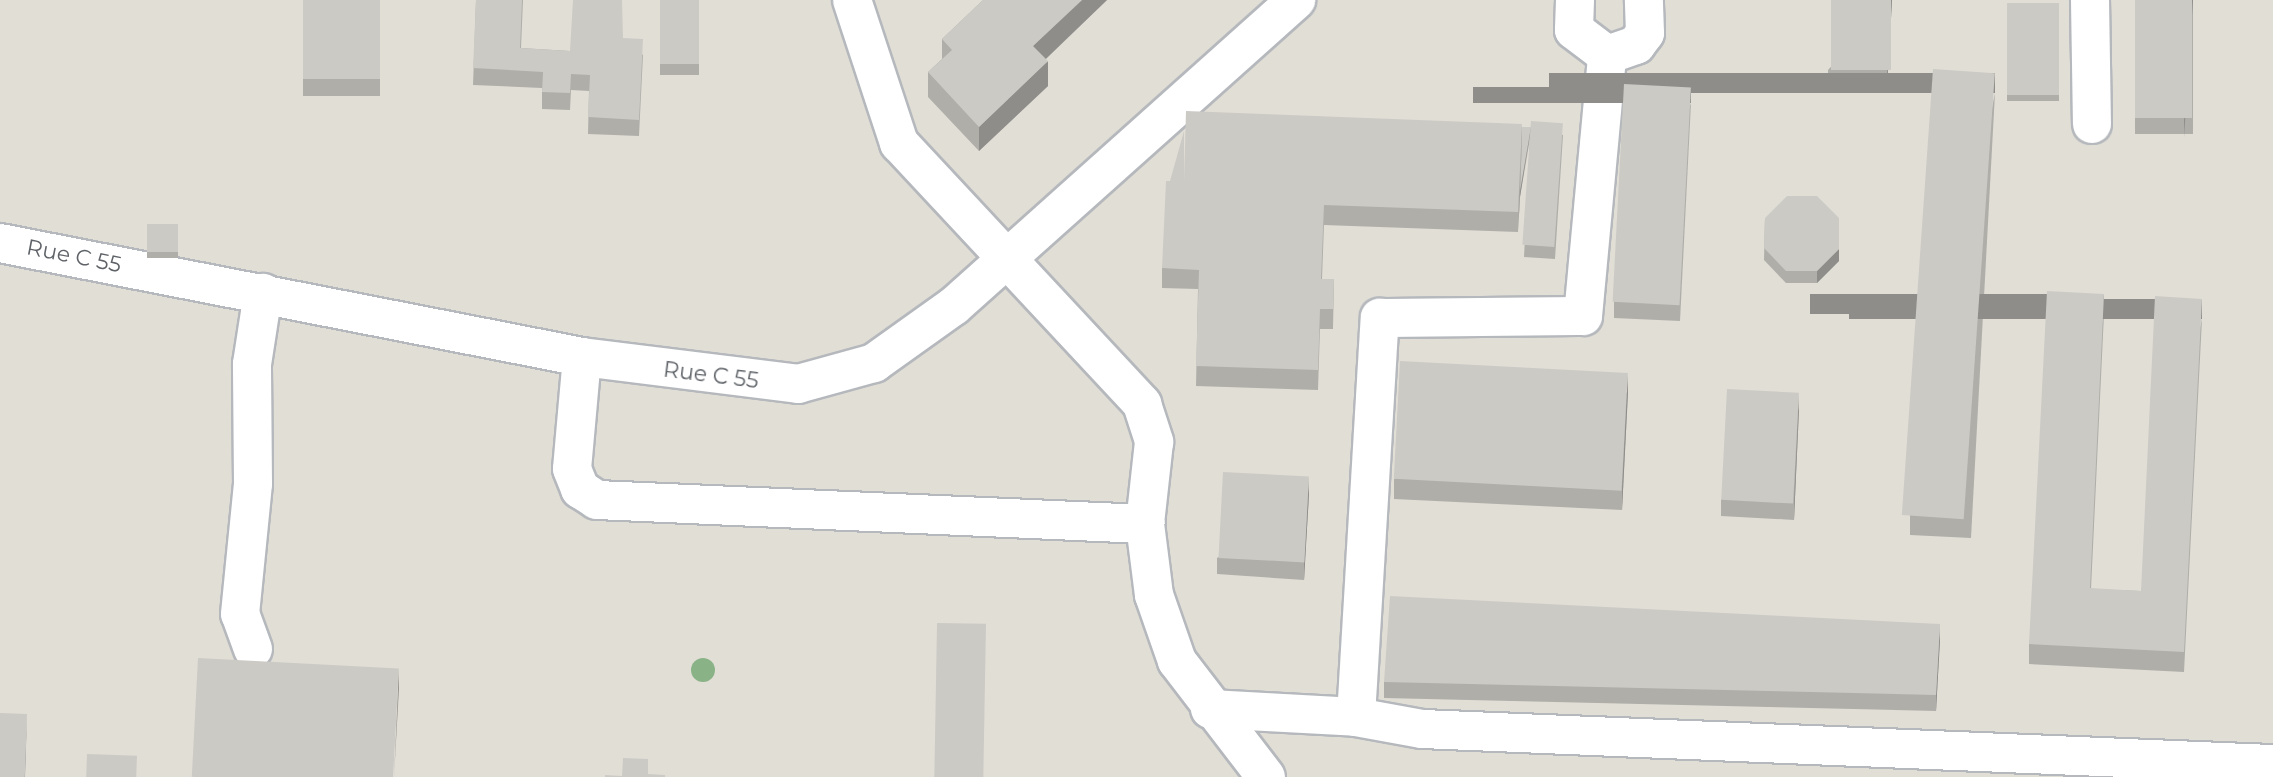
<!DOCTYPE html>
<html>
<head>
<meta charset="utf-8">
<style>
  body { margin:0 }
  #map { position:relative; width:2273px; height:777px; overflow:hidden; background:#f1efe8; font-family:Montserrat,sans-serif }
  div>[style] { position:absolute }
  .education>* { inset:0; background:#e1ded6; transform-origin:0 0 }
  .roads { filter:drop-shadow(2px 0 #b5b8bc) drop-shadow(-2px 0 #b5b8bc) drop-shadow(0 2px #b5b8bc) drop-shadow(0 -2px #b5b8bc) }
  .minor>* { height:38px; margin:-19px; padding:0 19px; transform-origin:19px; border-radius:19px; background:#fff }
  .trees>* { width:24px; height:24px; margin:-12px; border-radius:50%; background:#89b387 }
  .wall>* { inset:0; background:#afaea9; transform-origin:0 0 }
  .shaded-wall>* { inset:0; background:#8f8d8a; transform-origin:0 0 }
  .building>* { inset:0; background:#cccac5; transform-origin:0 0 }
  span { translate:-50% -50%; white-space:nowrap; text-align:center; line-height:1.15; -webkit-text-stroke:8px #fff; paint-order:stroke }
  .street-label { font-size:22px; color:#5f6368 }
</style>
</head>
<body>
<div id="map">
  <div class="education">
    <i style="left:0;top:0;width:2273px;height:777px"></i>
  </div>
  <div class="roads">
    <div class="minor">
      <i style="left:852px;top:0;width:151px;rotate:71.8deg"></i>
      <i style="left:899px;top:143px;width:357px;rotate:47deg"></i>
      <i style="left:1142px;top:404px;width:40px;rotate:72deg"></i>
      <i style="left:1154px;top:442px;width:82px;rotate:96.3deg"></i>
      <i style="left:1145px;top:524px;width:72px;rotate:82.8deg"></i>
      <i style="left:1154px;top:595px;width:70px;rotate:70.8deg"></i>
      <i style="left:1177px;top:661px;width:146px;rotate:52.5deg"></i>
      <i style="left:1575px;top:0;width:30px;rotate:92deg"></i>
      <i style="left:1574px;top:30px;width:41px;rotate:37.1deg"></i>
      <i style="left:1607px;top:55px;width:31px;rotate:-19deg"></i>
      <i style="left:1636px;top:45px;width:15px;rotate:-53deg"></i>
      <i style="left:1645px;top:33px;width:33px;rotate:-92deg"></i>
      <i style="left:2090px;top:0;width:124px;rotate:89.1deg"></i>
      <i style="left:0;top:243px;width:593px;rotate:11.08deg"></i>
      <i style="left:582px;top:357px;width:218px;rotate:7.1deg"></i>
      <i style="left:798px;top:384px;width:79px;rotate:-15.4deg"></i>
      <i style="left:874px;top:363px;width:98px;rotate:-35.5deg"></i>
      <i style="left:954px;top:306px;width:459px;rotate:-41.8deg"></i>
      <i style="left:582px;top:357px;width:112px;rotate:95.1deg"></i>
      <i style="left:572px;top:469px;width:22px;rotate:68deg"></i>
      <i style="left:580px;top:489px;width:20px;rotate:33deg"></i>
      <i style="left:597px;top:500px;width:549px;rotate:2.51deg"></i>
      <i style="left:253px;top:649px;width:37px;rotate:-110deg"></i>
      <i style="left:240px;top:614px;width:131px;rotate:-84.3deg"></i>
      <i style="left:253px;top:484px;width:120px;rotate:-90.5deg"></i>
      <i style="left:252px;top:364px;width:72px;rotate:-81.2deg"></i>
      <i style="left:1210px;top:709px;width:146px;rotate:3.1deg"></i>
      <i style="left:1356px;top:717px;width:67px;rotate:10.3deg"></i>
      <i style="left:1422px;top:729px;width:852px;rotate:2.36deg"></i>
      <i style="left:1356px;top:717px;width:400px;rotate:-86.6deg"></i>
      <i style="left:1380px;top:318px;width:203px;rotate:-0.6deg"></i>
      <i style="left:1583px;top:316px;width:262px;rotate:-84.7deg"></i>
    </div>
  </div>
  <div class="trees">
    <i style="left:703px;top:670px"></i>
  </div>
  <div class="wall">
    <i style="left:303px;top:0;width:77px;height:96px"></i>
    <i style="clip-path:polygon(476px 0,523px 0,521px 48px,570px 51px,623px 38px,643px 55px,639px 136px,588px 134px,589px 91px,571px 90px,570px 110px,542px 109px,542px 88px,473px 85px)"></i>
    <i style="left:660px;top:0;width:39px;height:75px"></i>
    <i style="clip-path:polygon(983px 0,1107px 0,1046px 59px,1048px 86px,979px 151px,928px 97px,928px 72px,942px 59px,942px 39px)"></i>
    <i style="clip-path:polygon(1892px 0,1887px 89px,1828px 86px,1828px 70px)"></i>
    <i style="left:2135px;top:0;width:58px;height:134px"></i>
    <i style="left:2007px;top:3px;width:52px;height:98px"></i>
    <i style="clip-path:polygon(1995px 93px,1971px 538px,1910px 535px,1910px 515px)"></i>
    <i style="clip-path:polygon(1691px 103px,1680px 321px,1614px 318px,1614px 302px)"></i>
    <i style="clip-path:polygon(1522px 127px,1563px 135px,1555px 259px,1524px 257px,1530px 139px,1520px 197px,1518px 232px,1324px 225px,1322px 279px,1334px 279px,1333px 329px,1320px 329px,1318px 390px,1196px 386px,1198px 289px,1162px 288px,1162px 268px)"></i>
    <i style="clip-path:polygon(1765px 218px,1839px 218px,1839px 261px,1817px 283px,1786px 283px,1764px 260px)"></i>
    <i style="left:147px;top:224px;width:31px;height:34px"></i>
    <i style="clip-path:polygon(2104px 314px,2091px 589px,2141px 591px,2202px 319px,2184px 672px,2029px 664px,2029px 644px)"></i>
    <i style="clip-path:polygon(1628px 392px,1622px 510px,1394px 499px,1394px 479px)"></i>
    <i style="clip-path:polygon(1799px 409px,1794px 520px,1721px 516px,1721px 500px)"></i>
    <i style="clip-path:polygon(1309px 494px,1304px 580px,1217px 574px,1217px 558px)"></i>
    <i style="clip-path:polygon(1940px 640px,1936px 711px,1384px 698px,1384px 682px)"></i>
  </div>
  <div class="shaded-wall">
    <i style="clip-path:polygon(1082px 0,1107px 0,1033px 71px,1033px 46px)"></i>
    <i style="clip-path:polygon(1891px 0,1892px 0,1887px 89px,1887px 73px)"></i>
    <i style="clip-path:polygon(2192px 0,2193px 0,2184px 137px,2184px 121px)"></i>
    <i style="clip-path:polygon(1048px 61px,1048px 86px,979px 151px,979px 127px)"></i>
    <i style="left:1995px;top:73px;width:20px;height:446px;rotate:90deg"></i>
    <i style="left:1691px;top:87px;width:16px;height:218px;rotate:90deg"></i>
    <i style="clip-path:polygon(1531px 127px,1520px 197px,1518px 232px,1522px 144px)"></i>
    <i style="clip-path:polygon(1839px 249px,1839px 261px,1817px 283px,1817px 271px)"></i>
    <i style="left:2104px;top:294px;width:20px;height:294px;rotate:90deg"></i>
    <i style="left:2202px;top:299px;width:20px;height:353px;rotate:90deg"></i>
    <i style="clip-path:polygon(1628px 372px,1628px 392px,1622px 510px,1622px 490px)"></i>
    <i style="clip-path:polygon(1799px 393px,1799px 409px,1794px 520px,1794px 503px)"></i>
    <i style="clip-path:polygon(1309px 477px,1309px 494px,1304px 580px,1304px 563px)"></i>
    <i style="clip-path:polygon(1940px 624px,1940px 640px,1936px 711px,1936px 695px)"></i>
    <i style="clip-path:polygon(399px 668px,399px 688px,394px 777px)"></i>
    <i style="clip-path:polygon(27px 714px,25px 777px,24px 777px)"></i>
  </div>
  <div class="building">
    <i style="left:303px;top:0;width:77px;height:79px"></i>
    <i style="clip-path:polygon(476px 0,522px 0,520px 48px,570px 51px,573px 0,622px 0,623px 38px,643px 39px,639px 120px,588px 117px,590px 75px,571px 74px,570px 93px,542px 92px,543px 72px,473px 68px)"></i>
    <i style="left:660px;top:0;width:39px;height:64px"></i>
    <i style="clip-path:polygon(983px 0,1082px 0,1033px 46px,1048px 61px,979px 127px,928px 72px,952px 50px,942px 39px)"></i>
    <i style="left:1831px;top:0;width:60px;height:70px"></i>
    <i style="left:2135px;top:0;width:57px;height:118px"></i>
    <i style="left:2007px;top:3px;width:52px;height:92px"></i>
    <i style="left:1933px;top:69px;width:62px;height:447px;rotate:4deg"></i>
    <i style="left:1624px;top:84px;width:67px;height:218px;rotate:3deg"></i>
    <i style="clip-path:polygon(1186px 111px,1522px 124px,1518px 212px,1324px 205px,1321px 279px,1334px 279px,1333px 309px,1320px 309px,1318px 370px,1196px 366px,1199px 270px,1162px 268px,1166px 181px,1184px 181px)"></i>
    <i style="left:1531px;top:121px;width:32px;height:124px;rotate:4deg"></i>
    <i style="clip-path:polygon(1522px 127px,1531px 127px,1520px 191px,1522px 138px)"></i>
    <i style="clip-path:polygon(1184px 131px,1184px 181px,1170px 181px)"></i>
    <i style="clip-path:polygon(1787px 196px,1817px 196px,1839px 218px,1839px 249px,1817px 271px,1786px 271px,1764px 248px,1765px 218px)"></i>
    <i style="left:147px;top:224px;width:31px;height:28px"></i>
    <i style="clip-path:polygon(2047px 291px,2104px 294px,2090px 588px,2141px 591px,2155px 296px,2202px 299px,2184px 652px,2029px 644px)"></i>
    <i style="left:1400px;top:361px;width:228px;height:118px;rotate:3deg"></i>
    <i style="left:1727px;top:389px;width:72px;height:111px;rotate:3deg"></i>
    <i style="left:1223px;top:472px;width:86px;height:86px;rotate:3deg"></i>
    <i style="clip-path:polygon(1390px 596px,1940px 624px,1936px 695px,1384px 682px)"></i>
    <i style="left:937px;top:623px;width:49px;height:154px;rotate:1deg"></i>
    <i style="left:198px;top:658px;width:201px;height:119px;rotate:3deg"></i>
    <i style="left:0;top:713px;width:27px;height:64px;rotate:2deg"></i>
    <i style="left:87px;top:754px;width:50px;height:23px;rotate:2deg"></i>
    <i style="clip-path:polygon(623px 758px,648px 759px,648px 774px,665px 775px,665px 777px,605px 777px,605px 775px,622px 776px)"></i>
  </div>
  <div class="street-label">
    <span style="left:74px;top:256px;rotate:11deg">Rue C 55</span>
    <span style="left:711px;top:375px;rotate:7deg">Rue C 55</span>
  </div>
</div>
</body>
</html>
